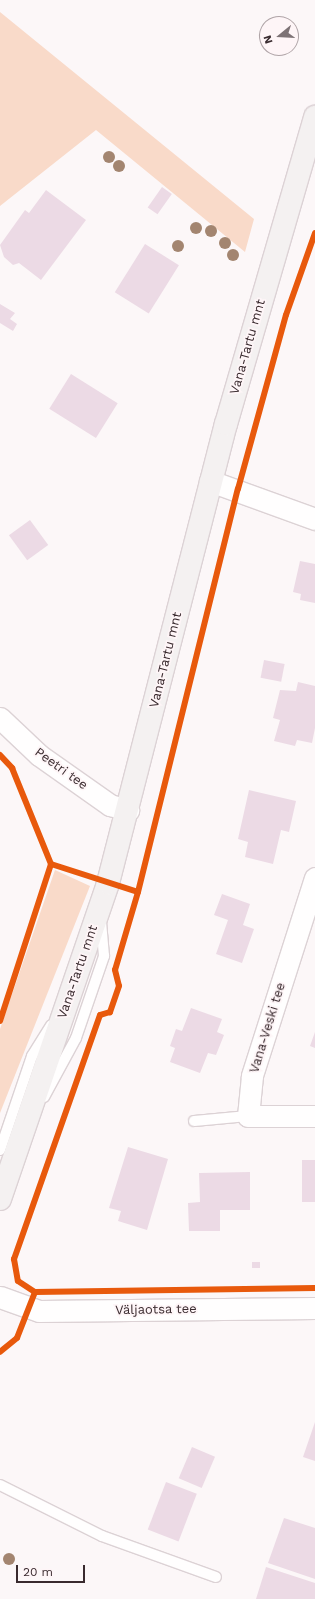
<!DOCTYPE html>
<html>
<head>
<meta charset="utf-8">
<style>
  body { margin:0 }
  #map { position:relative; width:315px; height:1599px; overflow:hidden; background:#fcf7f8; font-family:"Work Sans",sans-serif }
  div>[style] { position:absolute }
  .green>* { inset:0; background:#f9dac9 }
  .building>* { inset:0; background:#ecdae5; transform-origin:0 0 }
  .roads { filter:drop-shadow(1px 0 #dcd2d5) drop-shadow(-1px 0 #dcd2d5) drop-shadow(0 1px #dcd2d5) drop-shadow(0 -1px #dcd2d5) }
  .lane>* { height:10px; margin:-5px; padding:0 5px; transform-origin:5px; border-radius:5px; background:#fffefe }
  .street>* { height:21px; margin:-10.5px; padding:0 10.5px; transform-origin:10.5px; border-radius:10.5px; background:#fffefe }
  .secondary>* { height:22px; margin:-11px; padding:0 11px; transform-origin:11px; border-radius:11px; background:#f4f1f1 }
  .cycleway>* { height:6px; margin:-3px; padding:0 3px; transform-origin:3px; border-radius:3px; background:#e8590c }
  .trees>* { width:12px; height:12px; margin:-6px; border-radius:50%; background:#a38570 }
  span { translate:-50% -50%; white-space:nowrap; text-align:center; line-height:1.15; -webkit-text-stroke:3.5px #fef5f7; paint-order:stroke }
  .street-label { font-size:13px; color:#392a2e }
  .north { position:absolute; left:259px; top:16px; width:40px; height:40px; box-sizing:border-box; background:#fef5f7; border:1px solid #afa4a7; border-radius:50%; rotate:252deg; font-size:11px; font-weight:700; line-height:16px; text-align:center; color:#392a2e }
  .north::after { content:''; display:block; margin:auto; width:14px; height:18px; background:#7d7275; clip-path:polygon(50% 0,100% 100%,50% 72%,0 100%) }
  .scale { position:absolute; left:16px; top:1565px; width:69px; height:18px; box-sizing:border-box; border:2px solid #392a2e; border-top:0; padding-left:5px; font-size:12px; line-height:14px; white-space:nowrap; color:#392a2e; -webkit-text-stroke:3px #fef5f7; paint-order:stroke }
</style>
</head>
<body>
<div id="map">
  <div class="green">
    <i style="clip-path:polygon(0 12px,254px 219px,245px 252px,96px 130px,0 206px)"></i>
    <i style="clip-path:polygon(55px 870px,90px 886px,0 1113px,0 1029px)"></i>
  </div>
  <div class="building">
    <i style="left:162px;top:187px;width:12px;height:25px;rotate:35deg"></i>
    <i style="clip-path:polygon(46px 190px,86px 220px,41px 280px,19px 263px,13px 265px,4px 257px,0 245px,25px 210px,29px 213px)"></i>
    <i style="left:145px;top:244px;width:40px;height:57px;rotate:32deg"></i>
    <i style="clip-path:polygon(0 304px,15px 313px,10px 319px,17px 324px,13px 331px,0 323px)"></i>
    <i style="left:71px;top:374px;width:55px;height:41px;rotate:32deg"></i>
    <i style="left:30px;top:520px;width:31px;height:26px;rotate:54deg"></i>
    <i style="clip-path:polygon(300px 561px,315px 564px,315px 603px,300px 600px,301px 594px,293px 592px)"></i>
    <i style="left:264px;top:660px;width:21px;height:18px;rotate:11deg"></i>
    <i style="clip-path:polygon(298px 682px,315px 686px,315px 728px,312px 743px,297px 740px,295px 746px,274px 741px,280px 720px,273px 718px,280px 690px,296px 691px)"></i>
    <i style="clip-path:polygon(249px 790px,296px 801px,289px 832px,281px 830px,273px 864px,245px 857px,248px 842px,238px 839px)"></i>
    <i style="clip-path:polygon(222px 894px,250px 904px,243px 925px,254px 929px,242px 963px,216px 954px,228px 920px,214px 915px)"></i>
    <i style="clip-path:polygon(191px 1008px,222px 1019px,217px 1032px,224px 1035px,216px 1055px,208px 1053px,200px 1073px,170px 1062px,175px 1048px,170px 1046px,176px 1029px,182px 1031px)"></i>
    <i style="clip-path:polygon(315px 1032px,315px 1048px,310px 1046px)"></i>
    <i style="clip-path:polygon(128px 1147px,168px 1159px,147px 1230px,118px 1221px,121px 1211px,109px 1208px)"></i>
    <i style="left:302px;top:1160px;width:13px;height:42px"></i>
    <i style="clip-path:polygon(250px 1172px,250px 1210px,220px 1210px,220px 1231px,189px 1231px,188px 1203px,200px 1202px,199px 1173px)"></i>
    <i style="left:252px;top:1262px;width:8px;height:6px"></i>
    <i style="clip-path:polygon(315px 1422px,315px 1461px,303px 1457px)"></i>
    <i style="left:192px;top:1447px;width:25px;height:34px;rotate:23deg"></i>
    <i style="left:166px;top:1482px;width:33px;height:51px;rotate:21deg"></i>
    <i style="clip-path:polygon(284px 1518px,315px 1528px,315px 1579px,268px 1563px)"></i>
    <i style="clip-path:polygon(266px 1567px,315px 1583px,315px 1599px,256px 1599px)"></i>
  </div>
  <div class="roads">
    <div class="lane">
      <i style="left:44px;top:1097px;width:67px;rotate:-61.5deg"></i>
      <i style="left:76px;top:1038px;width:87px;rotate:-71.1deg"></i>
      <i style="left:104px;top:956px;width:35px;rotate:-95deg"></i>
      <i style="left:194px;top:1121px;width:54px;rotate:-5.3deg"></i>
      <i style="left:0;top:1150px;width:99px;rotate:-71.2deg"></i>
      <i style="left:32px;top:1056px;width:36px;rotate:-58deg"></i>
      <i style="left:0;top:1485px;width:114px;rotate:26.6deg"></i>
      <i style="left:102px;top:1536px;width:121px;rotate:19.8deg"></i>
    </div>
    <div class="street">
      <i style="left:210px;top:481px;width:112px;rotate:19.9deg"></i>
      <i style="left:0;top:718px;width:54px;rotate:43.5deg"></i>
      <i style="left:39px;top:755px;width:87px;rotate:35.2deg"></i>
      <i style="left:110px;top:805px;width:19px;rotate:16deg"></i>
      <i style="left:315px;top:878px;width:208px;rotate:107.7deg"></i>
      <i style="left:252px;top:1076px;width:40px;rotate:95.7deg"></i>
      <i style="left:248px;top:1116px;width:67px"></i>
      <i style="left:0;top:1297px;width:41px;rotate:19.7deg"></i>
      <i style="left:39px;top:1311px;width:276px;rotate:-0.6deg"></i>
    </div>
    <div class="secondary">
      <i style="left:0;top:1199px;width:334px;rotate:-71.1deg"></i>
      <i style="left:108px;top:883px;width:474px;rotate:-75.6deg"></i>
      <i style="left:226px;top:424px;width:320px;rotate:-73.8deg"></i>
    </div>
  </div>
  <div class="cycleway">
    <i style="left:0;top:755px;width:18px;rotate:47deg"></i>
    <i style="left:12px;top:768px;width:104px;rotate:67.9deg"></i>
    <i style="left:51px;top:864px;width:91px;rotate:17.8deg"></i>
    <i style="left:138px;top:892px;width:81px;rotate:106.4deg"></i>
    <i style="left:115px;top:970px;width:16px;rotate:76deg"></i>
    <i style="left:119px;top:986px;width:28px;rotate:109deg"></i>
    <i style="left:110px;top:1012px;width:10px;rotate:163deg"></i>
    <i style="left:100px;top:1015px;width:259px;rotate:109.4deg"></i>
    <i style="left:14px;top:1259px;width:22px;rotate:80deg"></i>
    <i style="left:18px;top:1281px;width:20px;rotate:33deg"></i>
    <i style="left:35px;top:1292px;width:49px;rotate:111.4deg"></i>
    <i style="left:17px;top:1338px;width:22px;rotate:141deg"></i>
    <i style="left:138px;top:892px;width:415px;rotate:-76.1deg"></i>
    <i style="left:238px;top:489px;width:180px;rotate:-74.6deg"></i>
    <i style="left:286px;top:315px;width:87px;rotate:-70.5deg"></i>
    <i style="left:0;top:1021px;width:165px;rotate:-72deg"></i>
    <i style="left:35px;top:1292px;width:280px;rotate:-0.8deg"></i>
  </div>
  <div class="trees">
    <i style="left:109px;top:157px"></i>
    <i style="left:119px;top:166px"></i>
    <i style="left:196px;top:228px"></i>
    <i style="left:211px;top:231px"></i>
    <i style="left:225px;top:243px"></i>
    <i style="left:178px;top:246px"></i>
    <i style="left:233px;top:255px"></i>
    <i style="left:9px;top:1559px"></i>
  </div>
  <div class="street-label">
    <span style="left:248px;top:347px;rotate:-74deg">Vana-Tartu mnt</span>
    <span style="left:166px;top:660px;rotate:-76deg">Vana-Tartu mnt</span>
    <span style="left:61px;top:769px;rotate:36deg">Peetri tee</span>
    <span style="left:78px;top:972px;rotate:-71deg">Vana-Tartu mnt</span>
    <span style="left:268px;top:1028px;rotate:-73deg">Vana-Veski tee</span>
    <span style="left:156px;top:1310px;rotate:-1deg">Väljaotsa tee</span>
  </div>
  <div class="north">N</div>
  <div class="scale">20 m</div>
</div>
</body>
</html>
